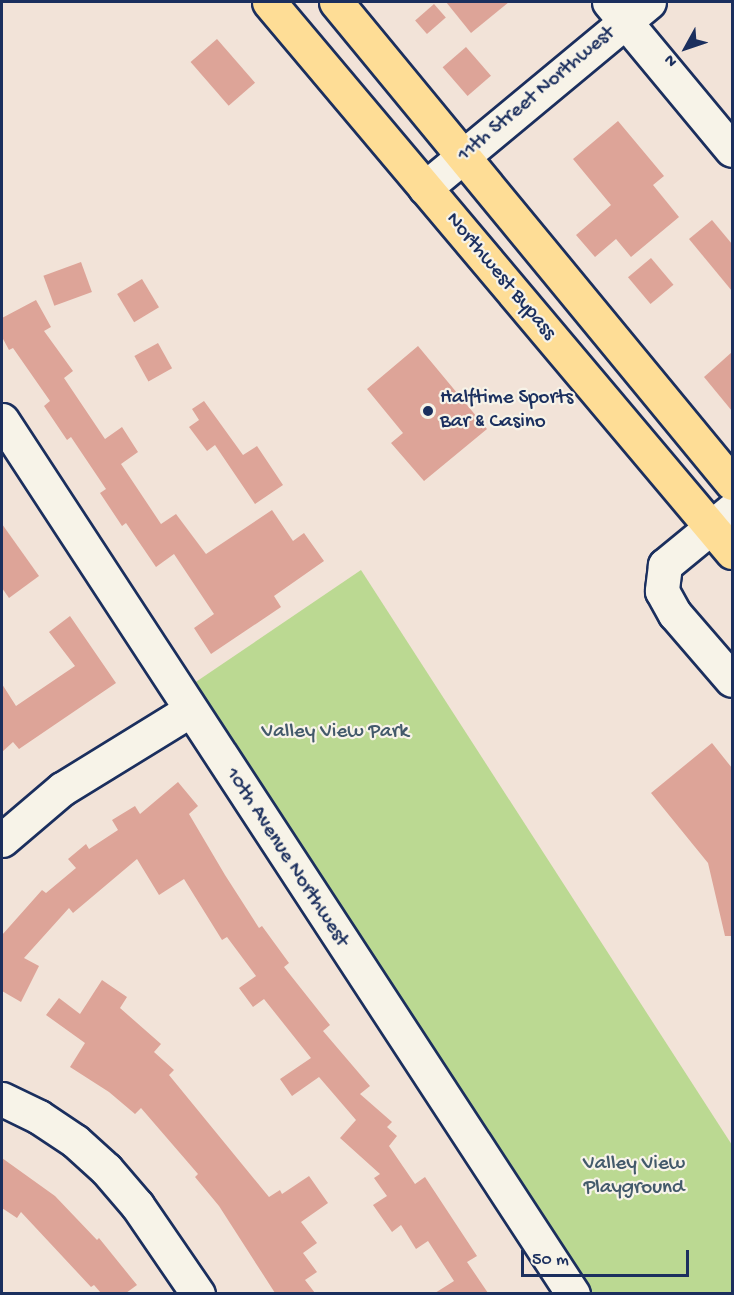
<!DOCTYPE html>
<html>
<head>
<meta charset="utf-8">
<style>
  body { margin:0 }
  #map { position:relative; width:734px; height:1295px; overflow:hidden; background:#f2e3d8; font-family:"Gochi Hand",sans-serif }
  div>[style] { position:absolute }
  .green>* { inset:0; background:#bbd992 }
  .building>* { inset:0; background:#dda498; transform-origin:0 0 }
  .roads { filter:drop-shadow(2px 0 #1b2f5e) drop-shadow(-2px 0 #1b2f5e) drop-shadow(0 2px #1b2f5e) drop-shadow(0 -2px #1b2f5e) }
  .minor>* { height:33px; margin:-16.5px; padding:0 16.5px; transform-origin:16.5px; border-radius:16.5px; background:#f7f3e8 }
  .major>* { height:33px; margin:-16.5px; padding:0 16.5px; transform-origin:16.5px; border-radius:16.5px; background:#fedd96 }
  .dots>* { width:16px; height:16px; translate:-50% -50%; box-sizing:border-box; border:3px solid #f7f3e8; border-radius:50% }
  span { translate:-50% -50%; white-space:nowrap; text-align:center; line-height:1.15; -webkit-text-stroke:4.5px #f7f3e8; paint-order:stroke }
  .street-label { font-size:21px; color:#1b2f5e }
  .poi-label { font-size:21px; color:#1b2f5e }
  .left { translate:0 -50%; text-align:left }
  .park-label { font-size:21px; color:#435a6b }
  .frame { position:absolute; inset:0; border:3px solid #1b2f5e; pointer-events:none }
  .north { position:absolute; left:656px; top:18px; width:60px; height:60px; -webkit-text-stroke:4px #f7f3e8; paint-order:stroke; rotate:230deg; font-size:16px; font-weight:700; line-height:24px; text-align:center; color:#1b2f5e }
  .north::after { content:''; display:block; margin:auto; width:21px; height:27px; background:#1b2f5e; clip-path:polygon(50% 0,100% 100%,50% 72%,0 100%) }
  .scale { position:absolute; left:521px; top:1250px; width:168px; height:27px; box-sizing:border-box; border:3px solid #1b2f5e; border-top:0; padding-left:8px; font-size:18px; line-height:21px; white-space:nowrap; color:#1b2f5e; -webkit-text-stroke:4px #f7f3e8; paint-order:stroke }
</style>
</head>
<body>
<div id="map">
  <div class="green">
    <i style="clip-path:polygon(361px 570px,732px 1145px,732px 1293px,572px 1293px,178px 694px)"></i>
  </div>
  <div class="building">
    <i style="clip-path:polygon(446px 2px,509px 2px,471px 33px)"></i>
    <i style="left:434px;top:4px;width:18px;height:25px;rotate:49deg"></i>
    <i style="left:217px;top:39px;width:58px;height:35px;rotate:49deg"></i>
    <i style="left:466px;top:47px;width:38px;height:31px;rotate:49deg"></i>
    <i style="clip-path:polygon(618px 121px,664px 176px,653px 185px,679px 217px,631px 257px,616px 239px,595px 257px,576px 235px,611px 205px,573px 159px)"></i>
    <i style="clip-path:polygon(712px 220px,732px 244px,732px 291px,689px 239px)"></i>
    <i style="left:651px;top:258px;width:35px;height:30px;rotate:50deg"></i>
    <i style="left:81px;top:262px;width:32px;height:40px;rotate:70deg"></i>
    <i style="left:142px;top:279px;width:33px;height:29px;rotate:59deg"></i>
    <i style="clip-path:polygon(36px 300px,51px 327px,44px 331px,73px 371px,64px 378px,105px 439px,122px 427px,138px 452px,121px 464px,161px 524px,176px 514px,206px 554px,272px 510px,293px 541px,304px 533px,324px 561px,274px 596px,281px 607px,211px 654px,194px 628px,214px 614px,174px 554px,156px 567px,126px 523px,122px 526px,100px 493px,106px 489px,71px 437px,67px 440px,44px 406px,50px 401px,13px 348px,9px 350px,2px 337px,2px 318px)"></i>
    <i style="left:158px;top:343px;width:29px;height:27px;rotate:61deg"></i>
    <i style="clip-path:polygon(418px 346px,487px 429px,424px 481px,391px 443px,403px 433px,367px 389px)"></i>
    <i style="clip-path:polygon(732px 352px,732px 411px,704px 377px)"></i>
    <i style="clip-path:polygon(204px 401px,243px 455px,257px 446px,283px 485px,255px 504px,215px 445px,207px 451px,189px 427px,199px 420px,192px 409px)"></i>
    <i style="clip-path:polygon(2px 524px,39px 576px,9px 598px,2px 588px)"></i>
    <i style="clip-path:polygon(70px 616px,116px 683px,19px 749px,13px 742px,2px 752px,2px 684px,16px 706px,75px 666px,49px 632px)"></i>
    <i style="clip-path:polygon(712px 743px,732px 768px,732px 936px,725px 936px,708px 863px,651px 793px)"></i>
    <i style="clip-path:polygon(178px 782px,198px 806px,189px 814px,225px 875px,259px 928px,262px 926px,289px 963px,284px 967px,330px 1025px,323px 1031px,370px 1086px,360px 1094px,392px 1122px,387px 1127px,397px 1136px,389px 1146px,415px 1184px,425px 1177px,477px 1256px,467px 1262px,488px 1293px,435px 1293px,454px 1281px,428px 1241px,416px 1249px,401px 1225px,392px 1232px,373px 1205px,387px 1196px,374px 1178px,380px 1174px,340px 1138px,356px 1120px,319px 1077px,292px 1096px,280px 1079px,311px 1058px,264px 999px,253px 1007px,239px 988px,256px 976px,227px 937px,222px 940px,184px 879px,159px 895px,137px 859px,73px 913px,69px 908px,24px 958px,39px 966px,21px 1002px,2px 991px,2px 935px,42px 890px,46px 893px,76px 868px,68px 859px,86px 844px,89px 849px,118px 830px,112px 820px,135px 806px,140px 814px)"></i>
    <i style="clip-path:polygon(102px 980px,127px 997px,120px 1008px,161px 1044px,154px 1052px,174px 1070px,169px 1075px,269px 1197px,280px 1190px,282px 1194px,309px 1176px,328px 1203px,301px 1222px,317px 1243px,303px 1253px,317px 1272px,305px 1280px,315px 1293px,275px 1293px,219px 1206px,195px 1177px,198px 1174px,141px 1108px,135px 1114px,109px 1092px,70px 1067px,85px 1043px,46px 1015px,59px 998px,80px 1014px)"></i>
    <i style="clip-path:polygon(2px 1158px,55px 1196px,97px 1240px,99px 1238px,137px 1285px,126px 1293px,101px 1293px,94px 1285px,91px 1287px,21px 1212px,17px 1218px,2px 1208px)"></i>
  </div>
  <div class="roads">
    <div class="minor">
      <i style="left:609px;top:2px;width:192px;rotate:50.3deg"></i>
      <i style="left:425px;top:188px;width:291px;rotate:-39.7deg"></i>
      <i style="left:2px;top:420px;width:1044px;rotate:56.84deg"></i>
      <i style="left:732px;top:510px;width:87px;rotate:140.6deg"></i>
      <i style="left:665px;top:565px;width:26px;rotate:97deg"></i>
      <i style="left:662px;top:591px;width:26px;rotate:61deg"></i>
      <i style="left:675px;top:614px;width:87px;rotate:49.2deg"></i>
      <i style="left:2px;top:840px;width:79px;rotate:-40.4deg"></i>
      <i style="left:62px;top:789px;width:149px;rotate:-31.6deg"></i>
      <i style="left:2px;top:1099px;width:41px;rotate:25.9deg"></i>
      <i style="left:39px;top:1117px;width:43px;rotate:33.7deg"></i>
      <i style="left:75px;top:1141px;width:42px;rotate:42.1deg"></i>
      <i style="left:106px;top:1169px;width:48px;rotate:49.3deg"></i>
      <i style="left:137px;top:1205px;width:108px;rotate:55.6deg"></i>
    </div>
    <div class="major">
      <i style="left:269px;top:2px;width:719px;rotate:49.91deg"></i>
      <i style="left:336px;top:2px;width:623px;rotate:50.54deg"></i>
    </div>
  </div>
  <div class="dots">
    <i style="left:428px;top:411px;background:#1b2f5e"></i>
  </div>
  <div class="street-label">
    <span style="left:537px;top:95px;rotate:-40deg">11th Street Northwest</span>
    <span style="left:500px;top:277px;rotate:50deg">Northwest Bypass</span>
    <span style="left:286px;top:858px;rotate:57deg">10th Avenue Northwest</span>
  </div>
  <div class="poi-label">
    <span class="left" style="left:440px;top:411px">Halftime Sports<br>Bar &amp; Casino</span>
  </div>
  <div class="park-label">
    <span style="left:335px;top:733px">Valley View Park</span>
    <span style="left:634px;top:1177px">Valley View<br>Playground</span>
  </div>
  <div class="frame"></div>
  <div class="north">N</div>
  <div class="scale">50 m</div>
</div>
</body>
</html>
